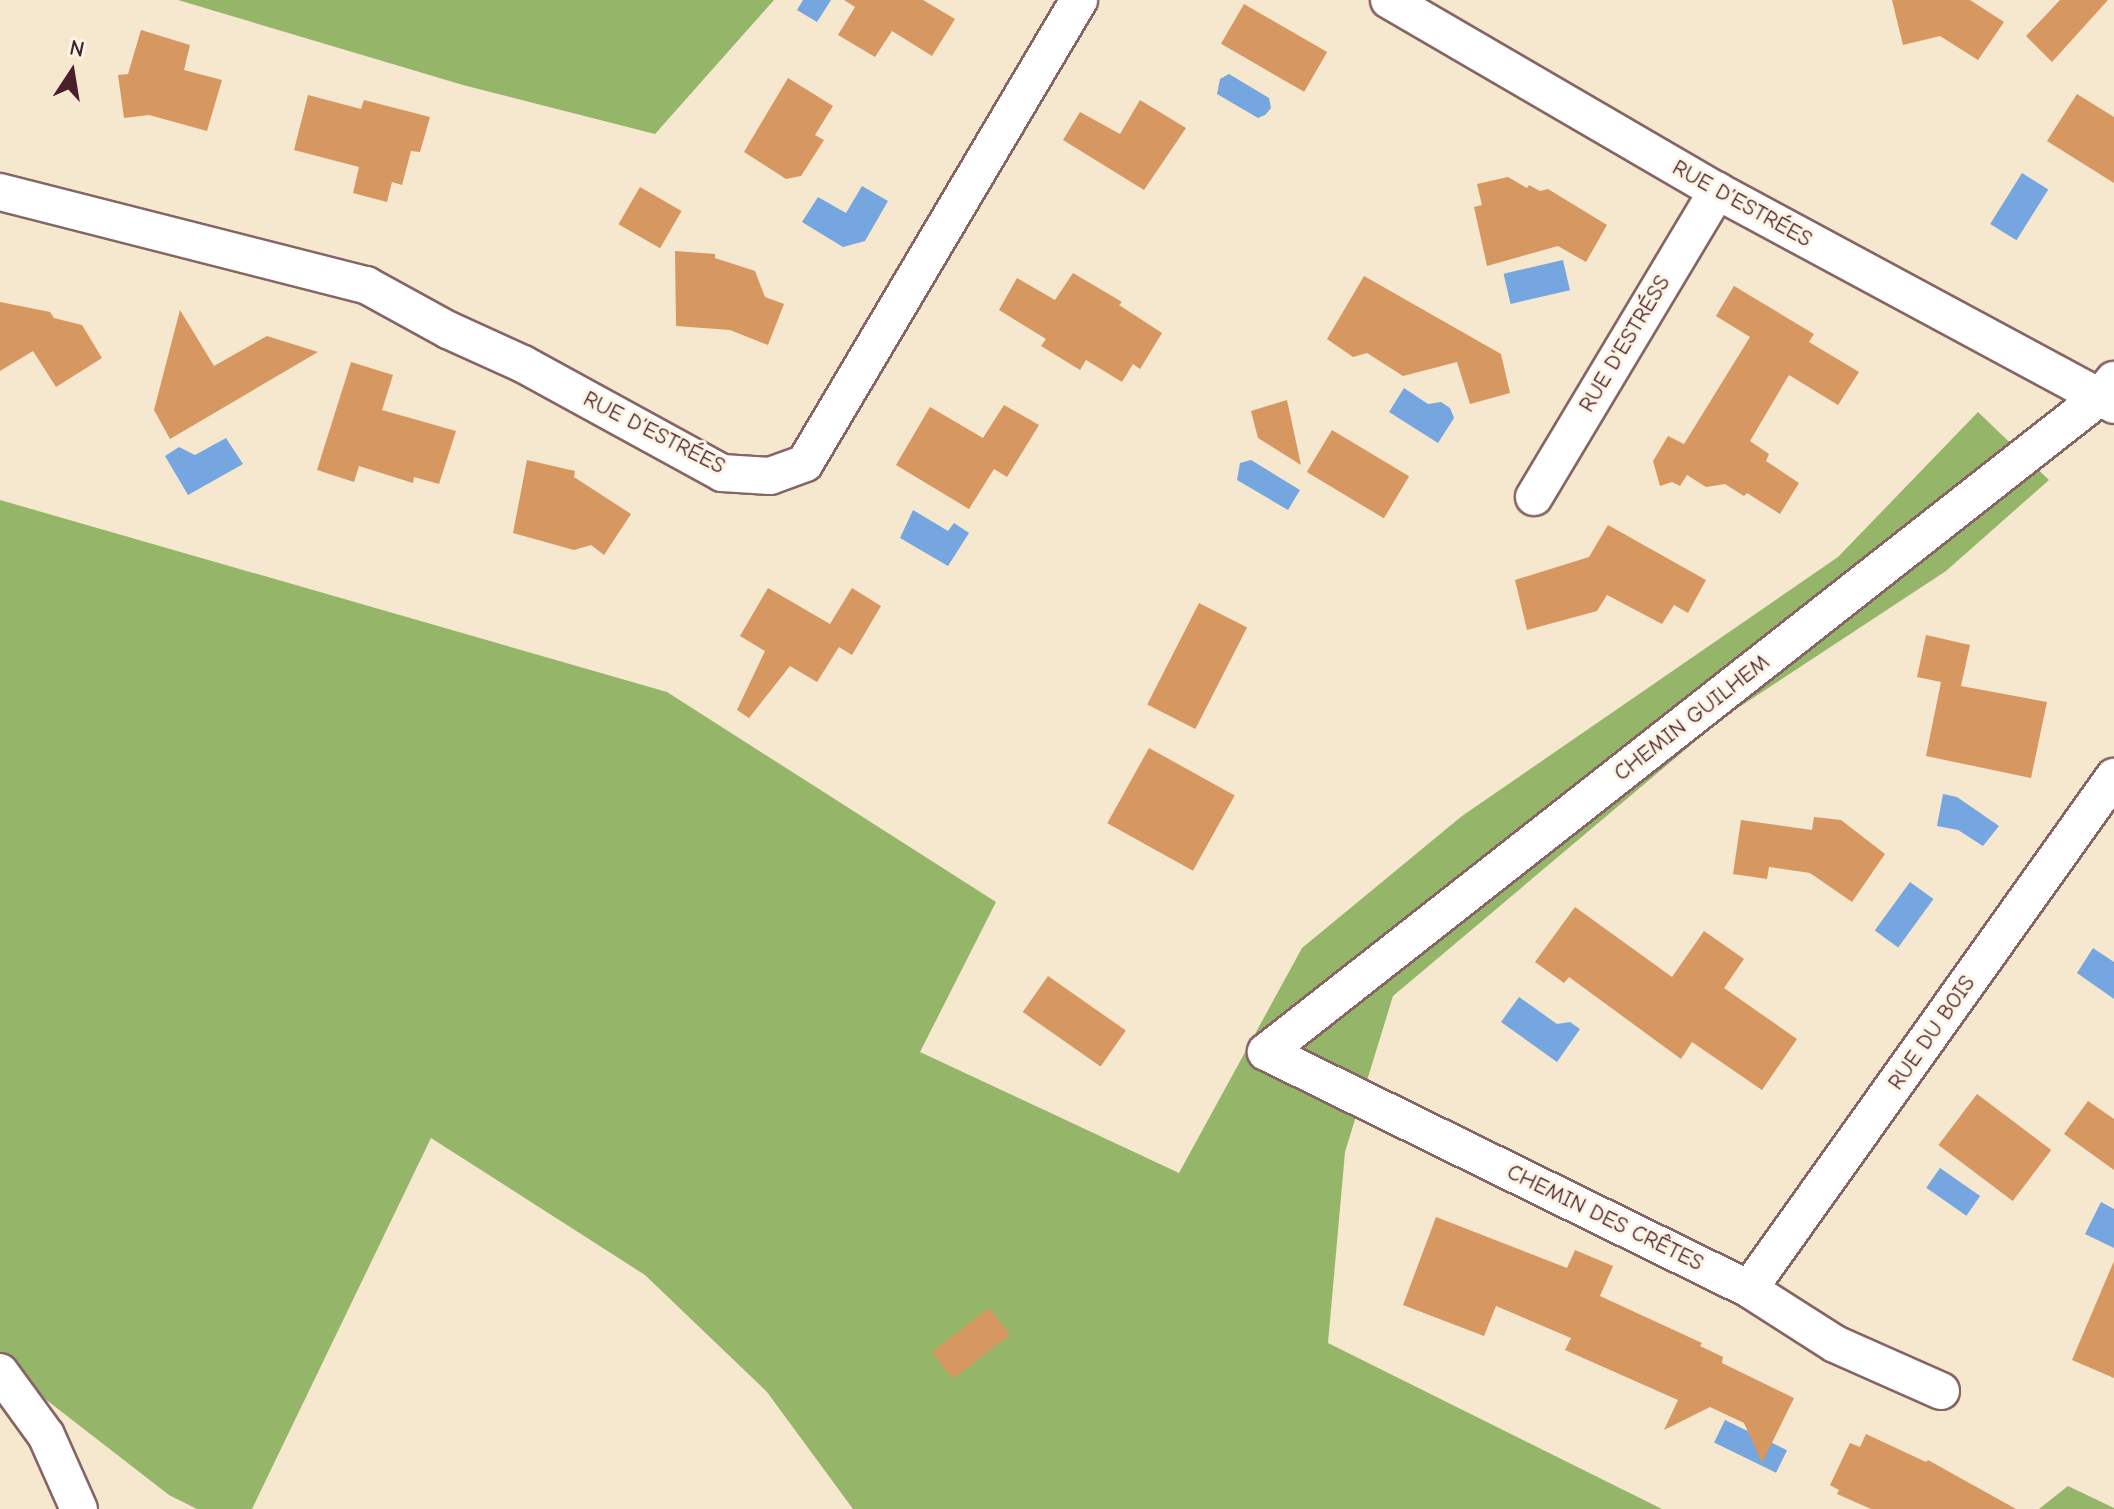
<!DOCTYPE html>
<html>
<head>
<meta charset="utf-8">
<style>
  body { margin:0 }
  #map { position:relative; width:2114px; height:1509px; overflow:hidden; background:#f6e7cf; font-family:"Comic Neue",sans-serif }
  div>[style] { position:absolute }
  .forest>* { inset:0; background:#95b668 }
  .water>* { inset:0; background:#75a6df; transform-origin:0 0 }
  .building>* { inset:0; background:#d69760; transform-origin:0 0 }
  .roads { filter:drop-shadow(2px 0 #866564) drop-shadow(-2px 0 #866564) drop-shadow(0 2px #866564) drop-shadow(0 -2px #866564) }
  .minor>* { height:36px; margin:-18px; padding:0 18px; transform-origin:18px; border-radius:18px; background:#fff }
  span { translate:-50% -50%; white-space:nowrap; text-align:center; line-height:1.15; -webkit-text-stroke:6px #fcf5e5; paint-order:stroke }
  .street-label { font-size:22px; color:#4a1f2b }
  .north { position:absolute; left:32px; top:32px; width:80px; height:80px; -webkit-text-stroke:6px #fcf5e5; paint-order:stroke; rotate:12deg; font-size:22px; font-weight:700; line-height:32px; text-align:center; color:#4a1f2b }
  .north::after { content:''; display:block; margin:auto; width:28px; height:36px; background:#4a1f2b; clip-path:polygon(50% 0,100% 100%,50% 72%,0 100%) }
</style>
</head>
<body>
<div id="map">
  <div class="forest">
    <i style="clip-path:polygon(178px 0,774px 0,655px 134px,463px 85px)"></i>
    <i style="clip-path:polygon(1978px 412px,2049px 480px,1946px 571px,1724px 717px,1393px 996px,1345px 1152px,1328px 1343px,1662px 1509px,853px 1509px,767px 1392px,645px 1275px,431px 1138px,252px 1509px,197px 1509px,169px 1495px,0 1364px,0 500px,667px 692px,996px 902px,920px 1052px,1179px 1173px,1302px 948px,1462px 816px,1838px 557px)"></i>
    <i style="clip-path:polygon(2068px 1486px,2114px 1508px,2114px 1509px,2039px 1509px)"></i>
  </div>
  <div class="water">
    <i style="clip-path:polygon(803px 0,831px 0,817px 22px,797px 10px)"></i>
    <i style="clip-path:polygon(1229px 74px,1269px 98px,1271px 108px,1265px 115px,1258px 118px,1217px 94px,1220px 79px)"></i>
    <i style="left:2022px;top:173px;width:31px;height:60px;rotate:32deg"></i>
    <i style="clip-path:polygon(862px 186px,888px 201px,865px 241px,843px 247px,802px 222px,818px 197px,846px 213px)"></i>
    <i style="left:1563px;top:260px;width:31px;height:61px;rotate:77deg"></i>
    <i style="clip-path:polygon(1404px 388px,1428px 404px,1441px 402px,1450px 408px,1454px 418px,1438px 443px,1389px 412px)"></i>
    <i style="clip-path:polygon(226px 438px,243px 464px,188px 495px,165px 456px,179px 447px,195px 455px)"></i>
    <i style="clip-path:polygon(1251px 460px,1300px 490px,1288px 510px,1237px 480px,1240px 463px)"></i>
    <i style="clip-path:polygon(913px 510px,948px 531px,954px 523px,969px 533px,948px 566px,900px 538px)"></i>
    <i style="clip-path:polygon(1943px 794px,1957px 797px,1999px 826px,1983px 846px,1958px 830px,1937px 826px)"></i>
    <i style="left:1910px;top:882px;width:29px;height:60px;rotate:36deg"></i>
    <i style="clip-path:polygon(2093px 948px,2114px 962px,2114px 999px,2077px 973px)"></i>
    <i style="clip-path:polygon(1519px 997px,1557px 1024px,1570px 1022px,1580px 1029px,1557px 1062px,1501px 1022px)"></i>
    <i style="left:1940px;top:1168px;width:49px;height:24px;rotate:35deg"></i>
    <i style="clip-path:polygon(2101px 1202px,2114px 1209px,2114px 1248px,2085px 1234px)"></i>
    <i style="left:1725px;top:1420px;width:69px;height:25px;rotate:26deg"></i>
  </div>
  <div class="building">
    <i style="clip-path:polygon(844px 0,923px 0,955px 19px,932px 56px,892px 31px,875px 57px,838px 35px,855px 7px)"></i>
    <i style="clip-path:polygon(1892px 0,1970px 0,2004px 22px,1978px 60px,1940px 36px,1903px 45px)"></i>
    <i style="clip-path:polygon(2060px 0,2108px 0,2052px 62px,2026px 36px)"></i>
    <i style="left:1244px;top:4px;width:96px;height:46px;rotate:30deg"></i>
    <i style="clip-path:polygon(141px 30px,190px 45px,184px 70px,222px 80px,207px 131px,149px 115px,124px 118px,118px 75px,128px 74px)"></i>
    <i style="clip-path:polygon(788px 78px,833px 106px,815px 135px,824px 140px,801px 176px,786px 179px,744px 152px)"></i>
    <i style="clip-path:polygon(2077px 94px,2114px 117px,2114px 183px,2047px 141px)"></i>
    <i style="clip-path:polygon(308px 95px,361px 109px,364px 100px,430px 117px,420px 152px,411px 151px,402px 185px,392px 182px,387px 202px,353px 193px,359px 167px,294px 150px)"></i>
    <i style="clip-path:polygon(1140px 100px,1186px 128px,1144px 190px,1063px 140px,1080px 112px,1120px 134px)"></i>
    <i style="clip-path:polygon(1508px 177px,1527px 188px,1529px 185px,1540px 191px,1548px 189px,1607px 225px,1586px 262px,1558px 246px,1487px 266px,1474px 207px,1482px 205px,1477px 184px)"></i>
    <i style="left:640px;top:187px;width:48px;height:43px;rotate:30deg"></i>
    <i style="clip-path:polygon(675px 251px,715px 254px,715px 258px,755px 271px,765px 297px,784px 304px,768px 345px,730px 330px,676px 326px)"></i>
    <i style="clip-path:polygon(1073px 273px,1122px 302px,1119px 305px,1162px 333px,1140px 369px,1133px 364px,1122px 382px,1086px 360px,1080px 370px,1041px 346px,1046px 339px,999px 310px,1017px 278px,1055px 300px)"></i>
    <i style="clip-path:polygon(1364px 276px,1501px 354px,1510px 393px,1470px 404px,1457px 362px,1403px 376px,1367px 353px,1353px 357px,1327px 339px)"></i>
    <i style="clip-path:polygon(1734px 286px,1814px 334px,1809px 342px,1859px 372px,1838px 405px,1789px 375px,1750px 441px,1769px 454px,1766px 461px,1799px 483px,1780px 514px,1747px 493px,1744px 496px,1725px 484px,1706px 487px,1687px 475px,1680px 486px,1672px 482px,1660px 486px,1653px 461px,1668px 436px,1684px 444px,1750px 337px,1716px 316px)"></i>
    <i style="clip-path:polygon(0 302px,50px 312px,54px 318px,82px 325px,102px 358px,56px 387px,33px 351px,0 371px)"></i>
    <i style="clip-path:polygon(180px 310px,214px 366px,267px 336px,318px 352px,170px 439px,154px 410px)"></i>
    <i style="clip-path:polygon(351px 362px,393px 375px,382px 410px,456px 431px,439px 484px,414px 477px,413px 483px,359px 466px,354px 482px,317px 470px)"></i>
    <i style="clip-path:polygon(1287px 400px,1301px 465px,1258px 438px,1251px 411px)"></i>
    <i style="clip-path:polygon(1004px 405px,1039px 425px,1007px 477px,994px 469px,969px 509px,896px 465px,930px 407px,983px 438px)"></i>
    <i style="left:1332px;top:430px;width:90px;height:49px;rotate:31deg"></i>
    <i style="clip-path:polygon(527px 460px,575px 471px,574px 477px,631px 514px,604px 555px,591px 545px,574px 550px,513px 533px)"></i>
    <i style="clip-path:polygon(1608px 525px,1706px 580px,1688px 613px,1674px 605px,1662px 624px,1607px 595px,1597px 611px,1527px 630px,1515px 580px,1589px 557px)"></i>
    <i style="clip-path:polygon(768px 588px,830px 624px,852px 588px,881px 606px,852px 655px,839px 647px,817px 682px,790px 666px,749px 718px,737px 710px,765px 651px,740px 636px)"></i>
    <i style="left:1199px;top:603px;width:54px;height:114px;rotate:27deg"></i>
    <i style="clip-path:polygon(1926px 635px,1970px 645px,1961px 686px,2047px 702px,2031px 778px,1926px 756px,1941px 682px,1917px 677px)"></i>
    <i style="left:1149px;top:748px;width:98px;height:86px;rotate:29deg"></i>
    <i style="clip-path:polygon(1814px 817px,1841px 820px,1885px 854px,1852px 902px,1810px 873px,1769px 867px,1767px 879px,1733px 874px,1741px 820px,1812px 830px)"></i>
    <i style="clip-path:polygon(1575px 907px,1672px 977px,1704px 931px,1744px 959px,1724px 988px,1797px 1039px,1762px 1090px,1692px 1042px,1681px 1059px,1569px 977px,1564px 983px,1535px 962px)"></i>
    <i style="left:1048px;top:976px;width:95px;height:44px;rotate:35deg"></i>
    <i style="left:1977px;top:1094px;width:93px;height:64px;rotate:37deg"></i>
    <i style="clip-path:polygon(2088px 1101px,2114px 1119px,2114px 1170px,2064px 1134px)"></i>
    <i style="clip-path:polygon(1436px 1217px,1567px 1268px,1575px 1250px,1613px 1266px,1600px 1296px,1702px 1343px,1700px 1346px,1723px 1357px,1722px 1363px,1794px 1398px,1762px 1463px,1744px 1423px,1710px 1407px,1664px 1430px,1678px 1400px,1565px 1350px,1571px 1338px,1496px 1306px,1484px 1336px,1403px 1305px)"></i>
    <i style="clip-path:polygon(2114px 1261px,2114px 1378px,2072px 1360px)"></i>
    <i style="left:989px;top:1308px;width:34px;height:72px;rotate:52deg"></i>
    <i style="clip-path:polygon(1866px 1434px,1926px 1462px,1928px 1460px,2016px 1509px,1871px 1509px,1837px 1494px,1839px 1490px,1830px 1485px,1850px 1443px,1860px 1447px)"></i>
  </div>
  <div class="roads">
    <div class="minor">
      <i style="left:1389px;top:0;width:380px;rotate:30.2deg"></i>
      <i style="left:1717px;top:191px;width:451px;rotate:28.3deg"></i>
      <i style="left:0;top:192px;width:378px;rotate:14.3deg"></i>
      <i style="left:366px;top:285px;width:94px;rotate:28.8deg"></i>
      <i style="left:448px;top:330px;width:82px;rotate:24.4deg"></i>
      <i style="left:523px;top:364px;width:227px;rotate:28.7deg"></i>
      <i style="left:722px;top:473px;width:48px;rotate:3.6deg"></i>
      <i style="left:770px;top:476px;width:37px;rotate:-20deg"></i>
      <i style="left:805px;top:463px;width:538px;rotate:-59.38deg"></i>
      <i style="left:1534px;top:497px;width:357px;rotate:-59.1deg"></i>
      <i style="left:1749px;top:1289px;width:629px;rotate:-54.52deg"></i>
      <i style="left:0;top:1372px;width:78px;rotate:53.9deg"></i>
      <i style="left:46px;top:1435px;width:81px;rotate:66deg"></i>
      <i style="left:1941px;top:1391px;width:116px;rotate:-156.1deg"></i>
      <i style="left:1835px;top:1344px;width:102px;rotate:-147.4deg"></i>
      <i style="left:1749px;top:1289px;width:538px;rotate:-153.86deg"></i>
      <i style="left:1266px;top:1052px;width:1060px;rotate:-38.15deg"></i>
      <i style="left:2100px;top:397px;width:22px;rotate:-51deg"></i>
    </div>
  </div>
  <div class="street-label">
    <span style="left:1742px;top:204px;rotate:29deg">RUE D’ESTRÉES</span>
    <span style="left:1625px;top:344px;rotate:-59deg">RUE D'ESTRÉSS</span>
    <span style="left:654px;top:433px;rotate:27deg">RUE D’ESTRÉES</span>
    <span style="left:1692px;top:718px;rotate:-38deg">CHEMIN GUILHEM</span>
    <span style="left:1932px;top:1033px;rotate:-55deg">RUE DU BOIS</span>
    <span style="left:1605px;top:1218px;rotate:26deg">CHEMIN DES CRÊTES</span>
  </div>
  <div class="north">N</div>
</div>
</body>
</html>
